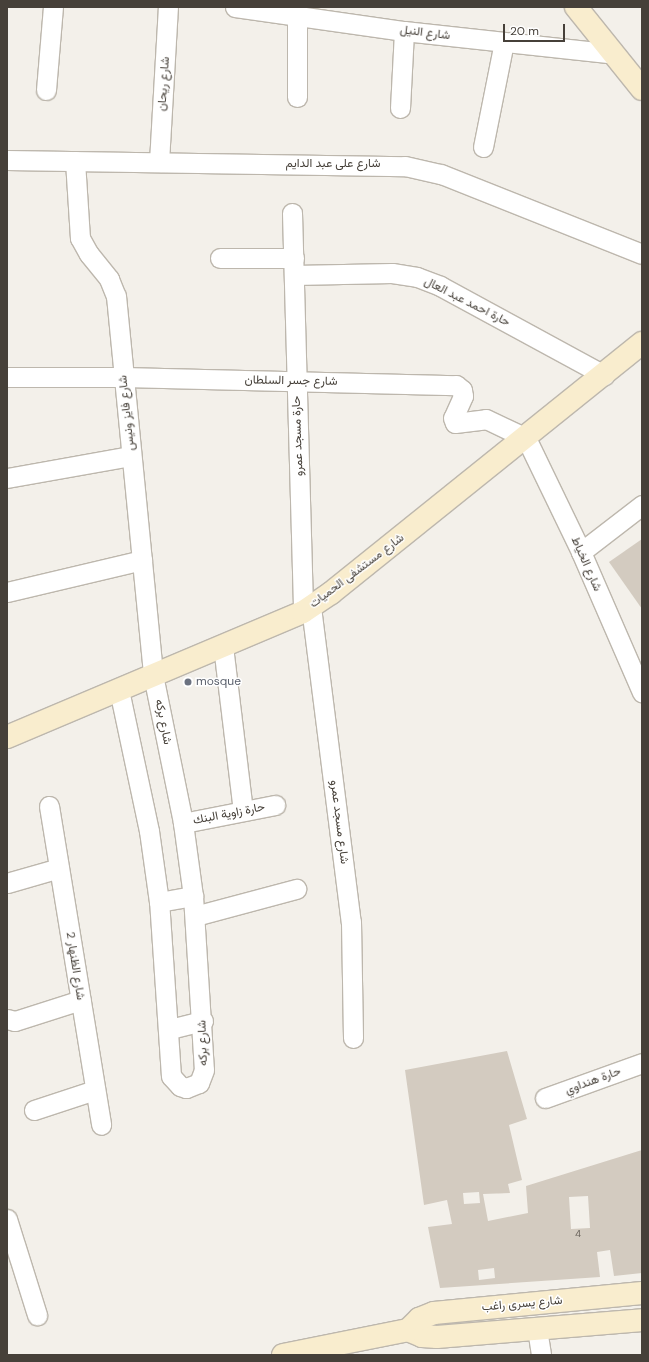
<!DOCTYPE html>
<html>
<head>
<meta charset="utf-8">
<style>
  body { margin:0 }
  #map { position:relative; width:649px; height:1362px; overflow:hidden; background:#f3f0ea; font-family:"DM Sans",Vazirmatn,sans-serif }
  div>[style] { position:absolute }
  .building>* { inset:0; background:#d3cbc0 }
  .roads { filter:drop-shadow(1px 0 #bdb7ad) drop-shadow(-1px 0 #bdb7ad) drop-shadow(0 1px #bdb7ad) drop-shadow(0 -1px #bdb7ad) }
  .street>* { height:19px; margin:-9.5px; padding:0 9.5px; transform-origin:9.5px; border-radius:9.5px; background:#fff }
  .secondary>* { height:22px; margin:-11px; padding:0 11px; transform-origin:11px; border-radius:11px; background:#f9edce }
  .dots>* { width:11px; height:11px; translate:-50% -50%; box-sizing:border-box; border:2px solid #fff; border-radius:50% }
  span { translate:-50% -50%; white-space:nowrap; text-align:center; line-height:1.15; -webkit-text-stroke:3px #fff; paint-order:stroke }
  .number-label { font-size:10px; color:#69635b }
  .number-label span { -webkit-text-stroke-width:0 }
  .street-label { font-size:12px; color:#464039 }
  .worship-label { font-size:12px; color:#5b616d }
  .left { translate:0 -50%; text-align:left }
  .frame { position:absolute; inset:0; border:8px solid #464039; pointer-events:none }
  .scale { position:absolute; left:503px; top:24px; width:62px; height:18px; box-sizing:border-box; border:2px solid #464039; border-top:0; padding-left:5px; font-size:12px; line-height:14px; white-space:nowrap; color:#464039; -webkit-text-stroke:3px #fff; paint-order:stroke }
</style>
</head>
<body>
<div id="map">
  <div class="building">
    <i style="clip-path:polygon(642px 539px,642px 609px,609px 562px)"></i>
    <i style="clip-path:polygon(evenodd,507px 1051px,527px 1119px,509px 1125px,522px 1180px,508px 1184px,510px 1193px,483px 1194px,488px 1221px,528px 1213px,526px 1186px,642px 1150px,642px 1273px,614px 1276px,610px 1250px,597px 1252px,600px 1277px,440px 1288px,428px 1227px,452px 1224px,447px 1200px,424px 1205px,405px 1070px,507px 1051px,479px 1192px,480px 1203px,464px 1204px,463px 1193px,479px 1192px,507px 1051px,588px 1196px,590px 1228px,571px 1229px,569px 1197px,588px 1196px,507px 1051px,494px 1268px,495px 1278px,479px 1280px,478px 1270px,494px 1268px)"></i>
  </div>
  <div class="roads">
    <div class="street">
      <i style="left:235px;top:7px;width:171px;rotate:8.1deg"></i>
      <i style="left:404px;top:31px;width:212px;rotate:6.2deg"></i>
      <i style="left:46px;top:90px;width:83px;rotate:-85.2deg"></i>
      <i style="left:297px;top:97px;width:90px;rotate:-90deg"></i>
      <i style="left:400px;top:108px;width:77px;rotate:-87deg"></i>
      <i style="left:483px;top:147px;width:107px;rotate:-78.7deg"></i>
      <i style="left:7px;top:160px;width:398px;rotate:0.9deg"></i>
      <i style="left:405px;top:166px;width:37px;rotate:13deg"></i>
      <i style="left:441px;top:174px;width:216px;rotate:21.7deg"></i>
      <i style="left:75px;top:161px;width:77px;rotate:86.3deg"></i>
      <i style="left:80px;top:238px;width:18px;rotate:61deg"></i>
      <i style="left:89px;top:254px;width:32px;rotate:51deg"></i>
      <i style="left:109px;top:279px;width:18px;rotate:68deg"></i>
      <i style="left:116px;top:296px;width:381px;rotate:84.4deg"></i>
      <i style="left:153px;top:675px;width:151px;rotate:78.5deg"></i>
      <i style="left:183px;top:823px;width:74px;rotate:82.2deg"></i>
      <i style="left:193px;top:896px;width:174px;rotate:86.4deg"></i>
      <i style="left:204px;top:1070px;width:14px;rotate:111deg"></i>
      <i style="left:199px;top:1083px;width:14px;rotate:159deg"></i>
      <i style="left:186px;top:1088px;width:6px;rotate:-162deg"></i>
      <i style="left:180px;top:1086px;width:13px;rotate:-132deg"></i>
      <i style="left:171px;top:1076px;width:174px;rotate:-93.9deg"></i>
      <i style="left:159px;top:902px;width:72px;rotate:-98deg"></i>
      <i style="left:149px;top:831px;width:144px;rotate:-102deg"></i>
      <i style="left:159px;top:162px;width:155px;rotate:-86.7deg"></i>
      <i style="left:292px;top:213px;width:399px;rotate:88.4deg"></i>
      <i style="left:220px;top:258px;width:74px"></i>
      <i style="left:294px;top:275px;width:98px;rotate:-1.2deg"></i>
      <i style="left:392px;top:273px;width:25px;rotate:9deg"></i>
      <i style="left:417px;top:277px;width:25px;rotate:21deg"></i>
      <i style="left:440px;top:286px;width:187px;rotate:28.5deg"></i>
      <i style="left:7px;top:377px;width:116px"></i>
      <i style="left:123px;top:377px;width:333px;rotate:1.4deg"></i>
      <i style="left:456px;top:385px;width:8px;rotate:40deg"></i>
      <i style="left:462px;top:390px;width:6px;rotate:81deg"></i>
      <i style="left:463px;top:396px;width:24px;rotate:114deg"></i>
      <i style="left:453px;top:418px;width:5px;rotate:68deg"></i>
      <i style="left:455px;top:423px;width:31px;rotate:-7deg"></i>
      <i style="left:486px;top:419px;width:44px;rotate:25.4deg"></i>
      <i style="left:526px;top:438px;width:127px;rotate:64.2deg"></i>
      <i style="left:581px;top:552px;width:153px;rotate:66.5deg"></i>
      <i style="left:7px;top:478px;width:126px;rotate:-10.1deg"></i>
      <i style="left:581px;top:552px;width:77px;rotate:-37.6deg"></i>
      <i style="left:7px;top:592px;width:139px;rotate:-13.3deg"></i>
      <i style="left:311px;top:607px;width:318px;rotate:82.8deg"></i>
      <i style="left:351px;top:922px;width:116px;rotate:89deg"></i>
      <i style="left:223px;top:646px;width:166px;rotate:83.1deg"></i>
      <i style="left:49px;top:806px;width:323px;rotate:80.7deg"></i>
      <i style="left:183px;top:823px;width:94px;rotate:-11.1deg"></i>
      <i style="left:7px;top:883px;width:54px;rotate:-16.1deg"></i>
      <i style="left:159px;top:902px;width:35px;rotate:-10deg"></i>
      <i style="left:195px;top:916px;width:105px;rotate:-15deg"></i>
      <i style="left:7px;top:1019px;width:8px;rotate:14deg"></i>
      <i style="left:15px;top:1021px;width:69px;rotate:-17.7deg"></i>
      <i style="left:170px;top:1029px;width:34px;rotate:-14deg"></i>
      <i style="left:545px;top:1098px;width:103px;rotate:-19.8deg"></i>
      <i style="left:34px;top:1110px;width:64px;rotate:-18.2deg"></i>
      <i style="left:7px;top:1219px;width:101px;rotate:72.6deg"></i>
      <i style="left:537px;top:1329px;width:26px;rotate:81deg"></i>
    </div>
    <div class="secondary">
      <i style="left:576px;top:7px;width:105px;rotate:51.2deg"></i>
      <i style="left:7px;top:737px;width:321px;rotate:-22.9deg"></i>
      <i style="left:303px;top:612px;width:34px;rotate:-34deg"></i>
      <i style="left:331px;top:593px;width:399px;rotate:-38.8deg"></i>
      <i style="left:408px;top:1330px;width:15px;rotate:23deg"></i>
      <i style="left:422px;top:1336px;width:15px;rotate:4deg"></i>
      <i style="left:437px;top:1337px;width:206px;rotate:-4.7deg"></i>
      <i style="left:283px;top:1355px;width:127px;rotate:-11.3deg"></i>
      <i style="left:408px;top:1330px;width:16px;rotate:-45deg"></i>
      <i style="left:419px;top:1319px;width:16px;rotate:-22deg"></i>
      <i style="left:434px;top:1313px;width:209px;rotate:-5.5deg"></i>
    </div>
  </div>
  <div class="dots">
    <i style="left:188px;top:682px;background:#6b7280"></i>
  </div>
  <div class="number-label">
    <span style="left:578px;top:1234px">4</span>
  </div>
  <div class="street-label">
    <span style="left:425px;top:33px;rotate:7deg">شارع النيل</span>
    <span style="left:164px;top:84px;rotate:-86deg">شارع ريحان</span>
    <span style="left:333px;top:164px">شارع على عبد الدايم</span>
    <span style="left:467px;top:302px;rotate:27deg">حارة احمد عبد العال</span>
    <span style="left:291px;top:381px;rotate:1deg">شارع جسر السلطان</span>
    <span style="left:127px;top:413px;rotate:-96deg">شارع فايز ونيس</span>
    <span style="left:298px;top:436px;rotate:-92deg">حارة مسجد عمرو</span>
    <span style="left:586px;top:564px;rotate:66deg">شارع الخياط</span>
    <span style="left:357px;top:571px;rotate:-37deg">شارع مستشفى الحميات</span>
    <span style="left:163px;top:722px;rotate:79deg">شارع بركه</span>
    <span style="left:229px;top:814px;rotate:-11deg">حارة زاوية البنك</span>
    <span style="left:339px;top:822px;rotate:83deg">شارع مسجد عمرو</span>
    <span style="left:75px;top:966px;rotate:81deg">شارع الظنهار 2</span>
    <span style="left:203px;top:1043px;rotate:-92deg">شارع بركه</span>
    <span style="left:593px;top:1081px;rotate:-20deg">حارة هنداوي</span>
    <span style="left:522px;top:1304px;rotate:-5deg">شارع يسرى راغب</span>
  </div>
  <div class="worship-label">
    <span class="left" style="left:196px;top:682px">mosque</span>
  </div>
  <div class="frame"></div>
  <div class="scale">20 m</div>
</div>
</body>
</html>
